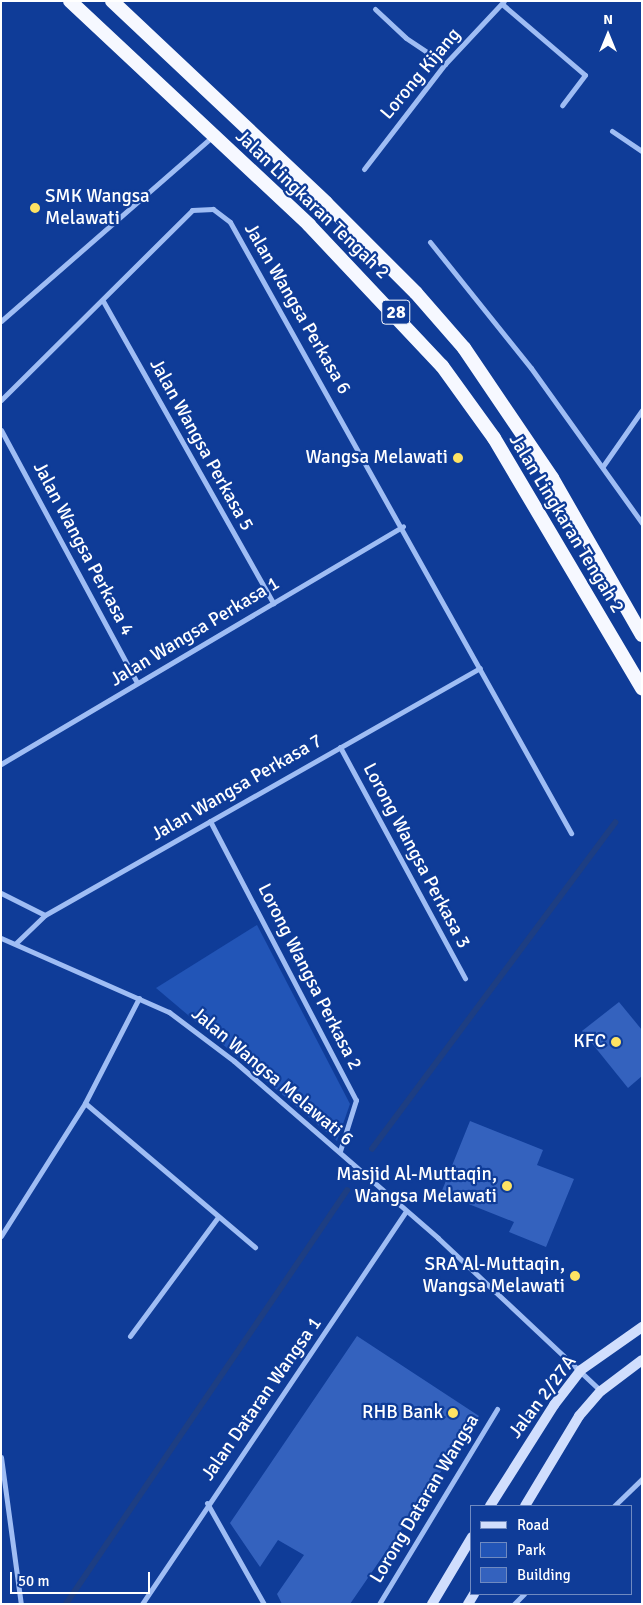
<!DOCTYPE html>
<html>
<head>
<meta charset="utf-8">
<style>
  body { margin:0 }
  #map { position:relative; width:643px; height:1605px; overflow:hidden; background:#0f3c98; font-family:Signika,sans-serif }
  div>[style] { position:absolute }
  .green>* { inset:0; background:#2255b7 }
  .stream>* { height:5.5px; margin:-2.75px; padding:0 2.75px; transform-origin:2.75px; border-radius:2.75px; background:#1d3e83 }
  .building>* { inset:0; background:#3462be }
  .minor>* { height:5px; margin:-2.5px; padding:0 2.5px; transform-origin:2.5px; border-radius:2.5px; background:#9fbdf4 }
  .secondary>* { height:10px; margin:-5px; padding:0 5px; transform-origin:5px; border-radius:5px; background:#d0defd }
  .trunk>* { height:14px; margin:-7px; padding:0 7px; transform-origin:7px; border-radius:7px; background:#f6f8ff }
  .dots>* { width:14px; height:14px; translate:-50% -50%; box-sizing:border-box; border:2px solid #0f3c98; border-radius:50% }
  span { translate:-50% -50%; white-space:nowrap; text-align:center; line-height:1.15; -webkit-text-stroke:4.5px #0f3c98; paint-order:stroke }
  .shield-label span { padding:1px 4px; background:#0f3c98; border:1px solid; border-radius:4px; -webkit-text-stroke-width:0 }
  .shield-label { font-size:18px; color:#fff; font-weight:700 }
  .street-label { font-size:19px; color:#fff }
  .poi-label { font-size:19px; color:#fff }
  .left { translate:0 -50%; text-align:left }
  .right { translate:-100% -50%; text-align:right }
  .frame { position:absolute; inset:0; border:2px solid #fff; pointer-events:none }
  .legend { position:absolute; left:470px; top:1505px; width:162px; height:90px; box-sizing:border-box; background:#0f3c98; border:1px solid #6f8ac1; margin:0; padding:6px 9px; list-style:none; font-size:15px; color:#fff }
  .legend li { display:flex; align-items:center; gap:10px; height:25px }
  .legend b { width:25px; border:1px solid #6f8ac1 }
  .north { position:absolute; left:583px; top:10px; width:50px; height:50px; -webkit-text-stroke:4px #0f3c98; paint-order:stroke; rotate:0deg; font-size:14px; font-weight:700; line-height:20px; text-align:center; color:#fff }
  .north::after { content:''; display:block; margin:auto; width:18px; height:22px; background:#fff; clip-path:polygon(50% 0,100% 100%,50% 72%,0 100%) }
  .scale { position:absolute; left:10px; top:1572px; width:140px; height:22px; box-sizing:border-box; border:2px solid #fff; border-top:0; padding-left:6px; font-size:15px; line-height:18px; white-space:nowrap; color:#fff; -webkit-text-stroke:4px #0f3c98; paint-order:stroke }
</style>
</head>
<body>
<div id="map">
  <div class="green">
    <i style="clip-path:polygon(257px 925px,350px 1104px,337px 1141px,156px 988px)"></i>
  </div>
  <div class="stream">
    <i style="left:372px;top:1149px;width:407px;rotate:-53.3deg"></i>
    <i style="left:66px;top:1604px;width:500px;rotate:-55.8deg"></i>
  </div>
  <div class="building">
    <i style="clip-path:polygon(619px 1002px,642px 1030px,642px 1076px,628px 1088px,582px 1031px)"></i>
    <i style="clip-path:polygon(470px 1121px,543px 1150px,537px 1165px,574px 1179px,546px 1247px,509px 1232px,514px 1222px,441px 1193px)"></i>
    <i style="clip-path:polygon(357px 1336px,479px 1416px,350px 1604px,282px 1604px,277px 1594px,304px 1555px,278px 1540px,260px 1567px,230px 1523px)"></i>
  </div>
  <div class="minor">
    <i style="left:502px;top:4px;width:109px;rotate:40.5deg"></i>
    <i style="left:585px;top:75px;width:38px;rotate:127deg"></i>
    <i style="left:375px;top:9px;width:42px;rotate:43.1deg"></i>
    <i style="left:406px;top:38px;width:47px;rotate:33.7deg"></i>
    <i style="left:612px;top:131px;width:36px;rotate:34deg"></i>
    <i style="left:364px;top:169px;width:133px;rotate:-52.4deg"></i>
    <i style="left:445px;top:64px;width:86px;rotate:-46.9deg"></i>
    <i style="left:430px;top:242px;width:161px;rotate:51.3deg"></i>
    <i style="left:531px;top:368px;width:191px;rotate:54.4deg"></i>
    <i style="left:103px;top:301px;width:347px;rotate:60.6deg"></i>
    <i style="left:1px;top:321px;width:280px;rotate:-41.1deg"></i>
    <i style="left:1px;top:400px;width:269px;rotate:-44.8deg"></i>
    <i style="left:192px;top:210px;width:21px;rotate:-3deg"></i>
    <i style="left:213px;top:209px;width:21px;rotate:37deg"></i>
    <i style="left:230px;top:222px;width:700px;rotate:60.83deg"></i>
    <i style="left:1px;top:430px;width:287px;rotate:61.7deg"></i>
    <i style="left:603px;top:466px;width:68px;rotate:-55.1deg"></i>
    <i style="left:340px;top:747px;width:263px;rotate:61.6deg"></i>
    <i style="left:1px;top:764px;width:467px;rotate:-30.6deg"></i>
    <i style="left:210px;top:821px;width:315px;rotate:62.4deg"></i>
    <i style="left:356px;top:1100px;width:53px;rotate:107.4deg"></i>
    <i style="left:1px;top:893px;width:49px;rotate:26.6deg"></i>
    <i style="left:1px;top:938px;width:184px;rotate:23.8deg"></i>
    <i style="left:169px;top:1012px;width:81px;rotate:37deg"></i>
    <i style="left:234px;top:1061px;width:270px;rotate:40.9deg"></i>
    <i style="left:438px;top:1238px;width:224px;rotate:43.2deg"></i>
    <i style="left:16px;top:943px;width:40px;rotate:-44deg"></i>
    <i style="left:45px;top:915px;width:500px;rotate:-29.59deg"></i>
    <i style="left:85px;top:1103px;width:223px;rotate:40.3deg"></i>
    <i style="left:1px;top:1236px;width:157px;rotate:-57.7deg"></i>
    <i style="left:85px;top:1103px;width:118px;rotate:-62.8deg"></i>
    <i style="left:130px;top:1336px;width:148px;rotate:-53.5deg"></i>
    <i style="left:1px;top:1457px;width:148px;rotate:82.3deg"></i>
    <i style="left:207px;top:1503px;width:116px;rotate:60.6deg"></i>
    <i style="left:614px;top:1506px;width:39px;rotate:-44deg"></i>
    <i style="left:142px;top:1604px;width:473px;rotate:-56.1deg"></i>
    <i style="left:379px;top:1604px;width:228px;rotate:-58.8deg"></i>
    <i style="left:514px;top:1604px;width:14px;rotate:-45deg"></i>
  </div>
  <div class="secondary">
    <i style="left:490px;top:1506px;width:120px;rotate:-57.6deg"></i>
    <i style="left:554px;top:1405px;width:44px;rotate:-52.4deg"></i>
    <i style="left:581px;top:1370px;width:75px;rotate:-35.2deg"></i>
    <i style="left:525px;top:1506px;width:105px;rotate:-59deg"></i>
    <i style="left:579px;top:1416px;width:33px;rotate:-49deg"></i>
    <i style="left:601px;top:1391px;width:51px;rotate:-37.1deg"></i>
    <i style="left:432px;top:1604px;width:78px;rotate:-59.2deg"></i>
    <i style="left:468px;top:1604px;width:12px;rotate:-59deg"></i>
  </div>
  <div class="trunk">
    <i style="left:70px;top:1px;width:328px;rotate:43.1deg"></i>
    <i style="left:309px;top:225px;width:194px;rotate:46.7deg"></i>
    <i style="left:442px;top:366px;width:89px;rotate:54.2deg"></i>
    <i style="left:494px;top:438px;width:291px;rotate:59.4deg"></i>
    <i style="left:112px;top:1px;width:294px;rotate:43.3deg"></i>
    <i style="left:326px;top:203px;width:127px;rotate:45deg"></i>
    <i style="left:416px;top:293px;width:73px;rotate:48.9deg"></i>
    <i style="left:464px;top:348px;width:157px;rotate:55.9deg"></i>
    <i style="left:552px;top:478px;width:181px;rotate:60.2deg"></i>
  </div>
  <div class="dots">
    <i style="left:35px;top:208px;background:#ffe363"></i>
    <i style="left:458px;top:458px;background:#ffe363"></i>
    <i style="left:616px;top:1042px;background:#ffe363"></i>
    <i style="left:507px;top:1186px;background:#ffe363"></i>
    <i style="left:575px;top:1276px;background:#ffe363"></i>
    <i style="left:453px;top:1413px;background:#ffe363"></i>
  </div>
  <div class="shield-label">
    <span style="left:396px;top:312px">28</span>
  </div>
  <div class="street-label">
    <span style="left:421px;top:74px;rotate:-50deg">Lorong Kijang</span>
    <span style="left:312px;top:205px;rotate:44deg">Jalan Lingkaran Tengah 2</span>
    <span style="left:297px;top:309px;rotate:60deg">Jalan Wangsa Perkasa 6</span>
    <span style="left:201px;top:445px;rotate:61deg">Jalan Wangsa Perkasa 5</span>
    <span style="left:566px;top:524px;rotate:59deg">Jalan Lingkaran Tengah 2</span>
    <span style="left:83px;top:549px;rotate:62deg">Jalan Wangsa Perkasa 4</span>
    <span style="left:195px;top:632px;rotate:-31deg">Jalan Wangsa Perkasa 1</span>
    <span style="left:237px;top:788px;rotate:-30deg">Jalan Wangsa Perkasa 7</span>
    <span style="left:416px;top:856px;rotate:62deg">Lorong Wangsa Perkasa 3</span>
    <span style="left:309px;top:977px;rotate:63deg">Lorong Wangsa Perkasa 2</span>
    <span style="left:272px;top:1077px;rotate:40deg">Jalan Wangsa Melawati 6</span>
    <span style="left:543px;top:1397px;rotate:-53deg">Jalan 2/27A</span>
    <span style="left:262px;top:1399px;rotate:-55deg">Jalan Dataran Wangsa 1</span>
    <span style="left:425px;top:1499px;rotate:-59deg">Lorong Dataran Wangsa</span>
  </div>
  <div class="poi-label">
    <span class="left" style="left:45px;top:208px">SMK Wangsa<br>Melawati</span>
    <span class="right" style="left:448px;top:458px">Wangsa Melawati</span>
    <span class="right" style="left:606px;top:1042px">KFC</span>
    <span class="right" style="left:497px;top:1186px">Masjid Al-Muttaqin,<br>Wangsa Melawati</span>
    <span class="right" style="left:565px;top:1276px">SRA Al-Muttaqin,<br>Wangsa Melawati</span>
    <span class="right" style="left:443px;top:1413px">RHB Bank</span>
  </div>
  <div class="frame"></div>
  <ul class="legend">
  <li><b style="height:6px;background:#d0defd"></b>Road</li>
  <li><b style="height:14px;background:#2255b7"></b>Park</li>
  <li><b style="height:14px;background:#3462be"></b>Building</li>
  </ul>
  <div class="north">N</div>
  <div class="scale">50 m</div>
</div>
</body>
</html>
